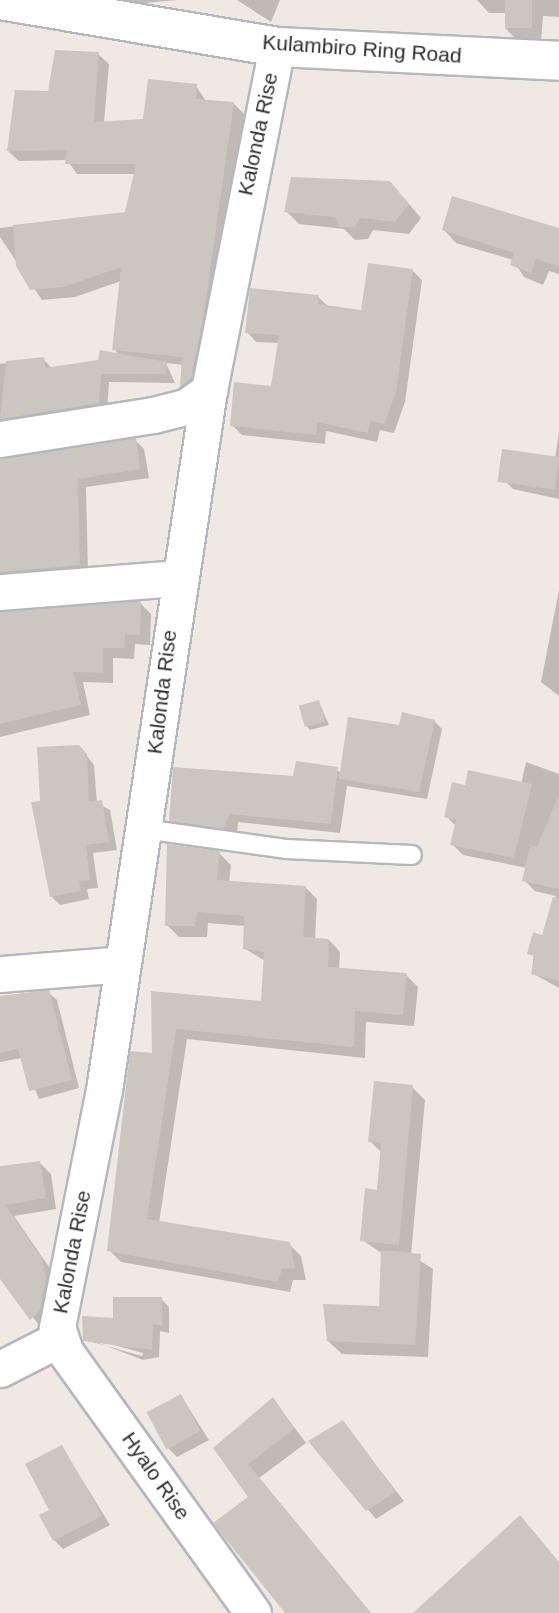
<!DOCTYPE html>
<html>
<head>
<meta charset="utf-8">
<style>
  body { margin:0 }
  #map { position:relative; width:559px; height:1613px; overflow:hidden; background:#efe9e1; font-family:Arial,sans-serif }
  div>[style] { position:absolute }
  .shadow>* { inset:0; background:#0003 }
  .building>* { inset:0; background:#cbc7bf; transform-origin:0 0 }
  .roads { filter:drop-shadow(2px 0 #b4b7c1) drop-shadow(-2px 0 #b4b7c1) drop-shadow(0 2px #b4b7c1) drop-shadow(0 -2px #b4b7c1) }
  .lane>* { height:18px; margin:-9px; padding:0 9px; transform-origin:9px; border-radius:9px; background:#fff }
  .street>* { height:35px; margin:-17.5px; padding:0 17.5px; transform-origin:17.5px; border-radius:17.5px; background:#fff }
  .secondary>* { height:38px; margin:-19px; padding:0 19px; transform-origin:19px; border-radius:19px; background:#fff }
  span { translate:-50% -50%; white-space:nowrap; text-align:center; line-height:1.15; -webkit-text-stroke:7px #fff; paint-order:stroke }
  .street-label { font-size:21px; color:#2e2e2e }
</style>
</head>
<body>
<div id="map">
  <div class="shadow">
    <i style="clip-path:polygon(98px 0,177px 0,123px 5px)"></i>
    <i style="clip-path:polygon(237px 0,280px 0,271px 22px)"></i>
    <i style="clip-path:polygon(477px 0,559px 0,559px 17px,543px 16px,541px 42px,517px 40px,505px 28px,506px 13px,489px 13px)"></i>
    <i style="clip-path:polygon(98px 54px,109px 64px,104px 123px,145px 121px,196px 86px,206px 101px,234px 104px,244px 114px,200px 389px,191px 396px,181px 386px,183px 365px,166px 363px,175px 383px,109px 382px,107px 412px,0 432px,0 364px,43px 359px,53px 369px,120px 356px,114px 349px,121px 281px,75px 297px,42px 300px,0 237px,0 228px,127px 214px,136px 174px,77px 174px,67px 160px,19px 161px,8px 151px,50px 93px)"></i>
    <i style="clip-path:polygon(403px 197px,421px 218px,409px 234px,373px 230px,368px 239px,355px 240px,344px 229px,299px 224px,286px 211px)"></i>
    <i style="clip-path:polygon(444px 230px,559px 230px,559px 274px,549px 271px,543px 285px,524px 277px,513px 260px,456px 243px)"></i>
    <i style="clip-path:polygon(412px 270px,422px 280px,405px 402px,394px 433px,380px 430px,377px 442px,326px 431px,325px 444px,242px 435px,232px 425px,272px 388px,280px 343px,256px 342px,247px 332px,318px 297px,328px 306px,363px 312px)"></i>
    <i style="clip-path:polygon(559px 432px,559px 499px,513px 489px,500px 476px,555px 459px)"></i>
    <i style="clip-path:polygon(135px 440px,144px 449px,149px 478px,86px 487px,88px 574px,0 587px,0 460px)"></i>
    <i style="clip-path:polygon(559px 590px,559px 696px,541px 682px)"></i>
    <i style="clip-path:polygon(140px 603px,151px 614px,150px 645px,135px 644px,134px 659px,113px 658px,113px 683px,83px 682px,90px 715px,0 737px,0 613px)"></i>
    <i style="clip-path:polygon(319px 702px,329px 725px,310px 730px,306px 725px)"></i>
    <i style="clip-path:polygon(434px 721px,442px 729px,427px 799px,347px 786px,340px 833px,238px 822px,237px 835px,180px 830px,171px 820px,295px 778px,298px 763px,342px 772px,401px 727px)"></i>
    <i style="clip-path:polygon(87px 756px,94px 765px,97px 803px,110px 810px,117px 850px,93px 853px,98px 888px,87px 889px,89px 899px,60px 905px,52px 897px,42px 803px)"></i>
    <i style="clip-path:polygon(526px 762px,559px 774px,559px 988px,532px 973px,535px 935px,544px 937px,556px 896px,535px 891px,524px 880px,527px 868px,463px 855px,452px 844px,456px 826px,446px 816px,466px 788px,521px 784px)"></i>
    <i style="clip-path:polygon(219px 853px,231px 865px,229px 882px,305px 887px,317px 899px,315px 940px,329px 940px,340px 952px,339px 969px,406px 975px,418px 987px,414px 1026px,366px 1022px,365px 1058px,187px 1039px,159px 1223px,289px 1244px,301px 1256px,306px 1280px,293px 1280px,290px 1292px,121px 1262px,109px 1250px,154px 1055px,153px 993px,262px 1003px,265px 961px,244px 948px,245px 926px,208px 923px,207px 937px,179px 937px,167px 925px)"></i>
    <i style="clip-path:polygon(48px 992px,57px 1000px,79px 1088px,39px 1099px,22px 1058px,0 1062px,0 998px)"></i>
    <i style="clip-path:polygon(412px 1087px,425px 1100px,411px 1255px,433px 1269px,428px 1357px,342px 1354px,328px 1341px,381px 1308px,383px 1254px,362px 1240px,378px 1192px,382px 1153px,370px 1141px)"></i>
    <i style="clip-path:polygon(40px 1163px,51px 1174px,56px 1209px,14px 1216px,53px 1273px,43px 1330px,0 1276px,0 1173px)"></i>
    <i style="clip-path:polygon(evenodd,161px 1299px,169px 1307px,169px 1333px,160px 1331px,159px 1357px,143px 1360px,83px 1337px,161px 1299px,89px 1338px,143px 1353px,142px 1356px,89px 1341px,89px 1338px)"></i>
    <i style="clip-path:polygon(181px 1396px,209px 1440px,177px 1457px,168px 1448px)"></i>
    <i style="clip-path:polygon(273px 1399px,306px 1443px,259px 1478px,371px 1613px,290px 1613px,251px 1498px,216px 1449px)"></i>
    <i style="clip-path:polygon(343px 1423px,404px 1501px,376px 1519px,311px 1442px)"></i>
    <i style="clip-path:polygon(62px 1447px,110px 1525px,63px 1549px,54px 1540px,51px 1511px)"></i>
  </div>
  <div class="building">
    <i style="left:505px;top:0;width:27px;height:28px"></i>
    <i style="clip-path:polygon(55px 50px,99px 52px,94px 122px,143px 119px,148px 79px,197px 84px,196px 99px,234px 102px,203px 319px,191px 378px,180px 387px,182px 357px,112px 350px,121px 267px,64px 287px,30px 290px,16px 266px,13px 225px,125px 212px,136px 164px,65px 164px,67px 150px,7px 151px,15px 90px,48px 91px)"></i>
    <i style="clip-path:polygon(291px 177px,390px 181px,409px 204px,395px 222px,360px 218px,355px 227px,340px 227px,335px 217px,284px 212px)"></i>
    <i style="clip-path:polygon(452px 196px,559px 228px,559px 266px,536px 259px,531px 273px,510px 265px,514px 253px,442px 230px)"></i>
    <i style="clip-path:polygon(368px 263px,413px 269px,396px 392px,384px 424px,370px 421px,368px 433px,317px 422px,316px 435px,230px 426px,234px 382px,271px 386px,279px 335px,245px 333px,250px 288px,319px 295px,318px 304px,361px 310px)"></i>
    <i style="clip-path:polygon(100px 350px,167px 362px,166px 374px,101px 374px,99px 403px,0 419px,6px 361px,44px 357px,45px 368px,98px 360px)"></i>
    <i style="clip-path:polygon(136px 438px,140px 469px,78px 479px,80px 565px,0 572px,0 459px)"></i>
    <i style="left:502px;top:449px;width:58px;height:33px;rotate:8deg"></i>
    <i style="clip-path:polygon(141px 601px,140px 635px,125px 634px,124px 648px,103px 648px,103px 673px,73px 672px,81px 705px,0 724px,0 612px)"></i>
    <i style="left:319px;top:700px;width:22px;height:21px;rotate:74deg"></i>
    <i style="clip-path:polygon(402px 712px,435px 720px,419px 792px,339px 779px,348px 717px,399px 725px)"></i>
    <i style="clip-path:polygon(79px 745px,87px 754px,89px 802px,102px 800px,109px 842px,86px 845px,90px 880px,79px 881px,81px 891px,50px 897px,31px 802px,40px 801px,37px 747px)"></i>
    <i style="clip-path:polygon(296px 761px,338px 767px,331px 824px,230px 814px,223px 829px,169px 821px,173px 767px,293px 776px)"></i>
    <i style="clip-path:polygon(468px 770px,532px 784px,514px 858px,450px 845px,456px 820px,444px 817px,452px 782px,465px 785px)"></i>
    <i style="clip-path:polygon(558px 797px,559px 797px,559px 889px,522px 881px,530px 845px,537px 847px)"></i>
    <i style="clip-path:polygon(167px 844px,220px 851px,217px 880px,306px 886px,303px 937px,329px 939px,328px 967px,407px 973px,403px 1015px,355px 1011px,354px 1047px,176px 1029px,147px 1219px,290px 1242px,295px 1268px,282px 1269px,278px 1282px,107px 1251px,130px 1051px,152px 1053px,151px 991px,261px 1001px,264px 952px,243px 949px,244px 916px,197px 912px,195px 926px,165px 926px)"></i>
    <i style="clip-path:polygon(553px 897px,559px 898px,559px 981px,531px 974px,535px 956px,527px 954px,533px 932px,542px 935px)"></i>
    <i style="clip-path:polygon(49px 990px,72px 1080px,29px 1091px,18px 1049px,0 1053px,0 996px)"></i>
    <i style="clip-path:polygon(374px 1081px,413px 1085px,399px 1245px,360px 1241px,365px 1188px,377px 1190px,381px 1143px,368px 1142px)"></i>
    <i style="clip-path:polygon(40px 1161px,46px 1198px,5px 1205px,42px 1259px,46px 1277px,40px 1310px,30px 1320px,0 1279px,0 1166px)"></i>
    <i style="clip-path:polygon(381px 1250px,421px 1254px,415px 1345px,327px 1341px,323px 1304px,379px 1306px)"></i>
    <i style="clip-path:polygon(113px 1297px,162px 1297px,162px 1326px,153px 1324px,152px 1350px,83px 1341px,82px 1316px,113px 1318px)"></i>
    <i style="left:181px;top:1394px;width:42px;height:39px;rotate:62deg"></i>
    <i style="clip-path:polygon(273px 1397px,294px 1429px,248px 1464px,371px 1613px,285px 1613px,213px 1523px,248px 1497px,213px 1448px)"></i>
    <i style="clip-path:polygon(343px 1420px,396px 1492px,366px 1511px,308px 1441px)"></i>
    <i style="clip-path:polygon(62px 1445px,102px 1516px,53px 1541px,39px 1515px,49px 1510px,25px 1464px)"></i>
    <i style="clip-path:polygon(520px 1515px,559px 1562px,559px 1613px,413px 1613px)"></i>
  </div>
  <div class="roads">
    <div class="lane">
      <i style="left:144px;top:829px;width:143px;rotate:8deg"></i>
      <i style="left:286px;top:849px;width:126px;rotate:2.7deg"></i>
    </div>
    <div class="street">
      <i style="left:0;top:439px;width:155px;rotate:-8.9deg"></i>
      <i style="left:153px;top:415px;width:34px;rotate:-14deg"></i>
      <i style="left:186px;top:407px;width:29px;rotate:-36deg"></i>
      <i style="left:0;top:592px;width:178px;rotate:-4.5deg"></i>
      <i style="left:0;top:974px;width:123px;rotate:-4.6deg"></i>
      <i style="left:0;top:1369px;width:66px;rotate:-27deg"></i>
      <i style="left:253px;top:1613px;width:322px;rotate:-125.7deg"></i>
      <i style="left:65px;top:1351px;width:25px;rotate:-108deg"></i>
      <i style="left:57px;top:1327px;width:242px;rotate:-78.8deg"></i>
      <i style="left:104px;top:1090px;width:708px;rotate:-81.47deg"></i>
      <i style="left:209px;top:390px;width:350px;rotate:-78.8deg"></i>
    </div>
    <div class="secondary">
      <i style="left:0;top:0;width:281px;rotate:9.6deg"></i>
      <i style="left:277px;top:47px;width:282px;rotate:2.8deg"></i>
    </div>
  </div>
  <div class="street-label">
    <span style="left:362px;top:49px;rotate:4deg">Kulambiro Ring Road</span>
    <span style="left:258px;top:134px;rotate:-78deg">Kalonda Rise</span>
    <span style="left:162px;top:692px;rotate:-83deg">Kalonda Rise</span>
    <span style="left:72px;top:1252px;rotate:-79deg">Kalonda Rise</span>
    <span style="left:156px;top:1476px;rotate:55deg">Hyalo Rise</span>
  </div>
</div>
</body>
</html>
